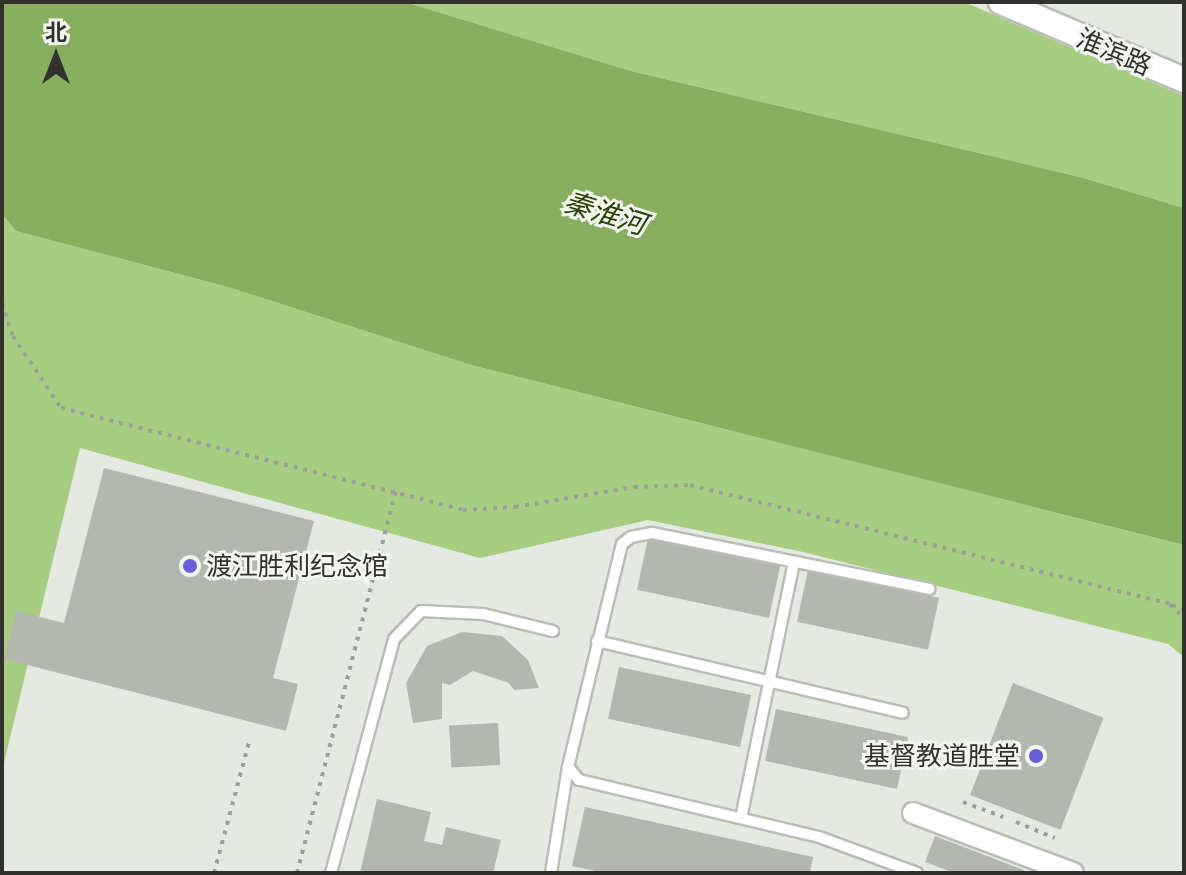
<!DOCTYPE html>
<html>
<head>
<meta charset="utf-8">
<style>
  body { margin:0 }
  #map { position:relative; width:1186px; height:875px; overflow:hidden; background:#e4e9e1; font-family:"IBM Plex Sans","Noto Sans SC",sans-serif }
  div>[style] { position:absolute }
  .green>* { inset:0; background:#a7cd83 }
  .water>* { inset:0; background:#87af5f }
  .building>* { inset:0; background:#b3b7b0; transform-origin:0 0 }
  .path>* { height:4px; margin-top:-2px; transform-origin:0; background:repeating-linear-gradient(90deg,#9c9f99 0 4px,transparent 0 10px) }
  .roads { filter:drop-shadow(2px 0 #b9bdb5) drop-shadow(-2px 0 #b9bdb5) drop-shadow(0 2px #b9bdb5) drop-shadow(0 -2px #b9bdb5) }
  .service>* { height:10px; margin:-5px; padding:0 5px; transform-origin:5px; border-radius:5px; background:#fff }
  .minor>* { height:20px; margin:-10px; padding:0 10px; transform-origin:10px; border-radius:10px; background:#fff }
  .tertiary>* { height:24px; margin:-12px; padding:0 12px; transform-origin:12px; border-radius:12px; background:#fff }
  .dots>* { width:22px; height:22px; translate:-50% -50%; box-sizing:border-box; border:4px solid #f2f6ee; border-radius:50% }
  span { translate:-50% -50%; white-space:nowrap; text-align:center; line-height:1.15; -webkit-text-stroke:6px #f2f6ee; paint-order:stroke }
  .street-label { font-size:26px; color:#31322f }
  .poi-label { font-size:26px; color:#31322f }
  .left { translate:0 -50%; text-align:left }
  .right { translate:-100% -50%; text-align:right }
  .water-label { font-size:28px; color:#284105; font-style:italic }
  .frame { position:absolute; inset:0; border:4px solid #31322f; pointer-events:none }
  .north { position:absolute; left:16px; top:16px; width:80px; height:80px; -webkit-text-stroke:6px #f2f6ee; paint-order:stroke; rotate:0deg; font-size:22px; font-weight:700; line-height:32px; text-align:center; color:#31322f }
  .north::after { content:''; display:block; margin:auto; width:28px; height:36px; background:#31322f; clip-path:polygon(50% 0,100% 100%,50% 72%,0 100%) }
</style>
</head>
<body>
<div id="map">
  <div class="green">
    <i style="clip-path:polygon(405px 2px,964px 2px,1184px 96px,1184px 208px,1080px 177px,631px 71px)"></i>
    <i style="clip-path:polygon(2px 214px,16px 231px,228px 287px,471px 365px,1184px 545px,1184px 657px,1168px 644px,803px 552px,648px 520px,480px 558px,80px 448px,2px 771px)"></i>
  </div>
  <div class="water">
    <i style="clip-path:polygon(2px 2px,405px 2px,631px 71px,1080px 177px,1184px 208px,1184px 545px,471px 365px,228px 287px,16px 231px,2px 214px)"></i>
  </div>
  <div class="building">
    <i style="clip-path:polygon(104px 468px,314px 521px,273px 678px,298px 684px,286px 731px,4px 659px,16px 611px,64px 623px)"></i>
    <i style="left:648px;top:538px;width:135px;height:53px;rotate:12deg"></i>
    <i style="left:808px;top:570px;width:134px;height:53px;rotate:12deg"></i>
    <i style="clip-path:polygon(462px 632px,502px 636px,528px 660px,539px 688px,514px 690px,509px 683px,473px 671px,450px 685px,442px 683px,442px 719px,413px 723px,406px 683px,427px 646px)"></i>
    <i style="left:619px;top:667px;width:135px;height:53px;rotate:12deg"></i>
    <i style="left:1013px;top:683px;width:97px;height:120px;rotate:21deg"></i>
    <i style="left:776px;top:709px;width:135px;height:53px;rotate:12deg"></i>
    <i style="left:498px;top:723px;width:42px;height:49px;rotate:87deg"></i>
    <i style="clip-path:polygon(377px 799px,431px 812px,424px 841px,442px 845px,446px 827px,501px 840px,493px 873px,360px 873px)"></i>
    <i style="clip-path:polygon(585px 807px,813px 857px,810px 873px,605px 873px,572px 866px)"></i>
    <i style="clip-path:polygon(935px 836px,1024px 870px,1023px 873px,955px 873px,925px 862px)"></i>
  </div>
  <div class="path">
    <i style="left:2px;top:303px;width:35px;rotate:72deg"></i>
    <i style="left:13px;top:336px;width:87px;rotate:56.3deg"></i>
    <i style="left:61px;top:408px;width:415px;rotate:14.2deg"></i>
    <i style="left:463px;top:510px;width:52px;rotate:-3.3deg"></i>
    <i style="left:515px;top:507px;width:121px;rotate:-9.5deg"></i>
    <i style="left:634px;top:487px;width:56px;rotate:-2deg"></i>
    <i style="left:690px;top:485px;width:495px;rotate:13.9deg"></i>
    <i style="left:1170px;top:604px;width:20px;rotate:45deg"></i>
    <i style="left:1172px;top:605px;width:13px;rotate:23deg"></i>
    <i style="left:963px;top:802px;width:43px;rotate:20.6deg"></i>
    <i style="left:1016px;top:822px;width:42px;rotate:22.3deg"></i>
    <i style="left:214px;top:873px;width:139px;rotate:-75deg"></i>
    <i style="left:297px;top:873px;width:396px;rotate:-75.5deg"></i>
  </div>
  <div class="roads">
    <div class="service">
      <i style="left:597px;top:641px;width:314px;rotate:13.2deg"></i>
      <i style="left:741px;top:818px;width:261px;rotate:-78.3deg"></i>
      <i style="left:331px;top:873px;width:242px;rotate:-74.9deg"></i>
      <i style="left:394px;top:639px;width:39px;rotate:-46deg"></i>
      <i style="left:421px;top:611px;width:62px;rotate:2.8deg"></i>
      <i style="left:483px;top:614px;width:72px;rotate:13.7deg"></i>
      <i style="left:551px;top:873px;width:107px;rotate:-80.9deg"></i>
      <i style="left:917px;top:873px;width:104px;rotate:-159.8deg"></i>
      <i style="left:819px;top:837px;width:247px;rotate:-166.6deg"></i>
      <i style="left:579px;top:780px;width:17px;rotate:-130deg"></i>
      <i style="left:568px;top:767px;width:229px;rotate:-76.4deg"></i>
      <i style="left:622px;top:544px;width:11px;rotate:-38deg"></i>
      <i style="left:631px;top:537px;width:21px;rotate:-11deg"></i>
      <i style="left:652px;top:533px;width:283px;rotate:11.4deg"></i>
    </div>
    <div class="minor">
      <i style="left:913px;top:813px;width:171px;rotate:20.6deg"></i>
    </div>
    <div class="tertiary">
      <i style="left:1001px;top:2px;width:199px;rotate:23.1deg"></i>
    </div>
  </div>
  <div class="dots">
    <i style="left:190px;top:566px;background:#6560d9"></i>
    <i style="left:1036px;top:756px;background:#6560d9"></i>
  </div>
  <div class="street-label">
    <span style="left:1114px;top:52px;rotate:23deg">淮滨路</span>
  </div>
  <div class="poi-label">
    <span class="left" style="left:206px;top:566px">渡江胜利纪念馆</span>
    <span class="right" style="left:1020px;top:756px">基督教道胜堂</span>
  </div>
  <div class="water-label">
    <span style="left:605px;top:213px;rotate:17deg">秦淮河</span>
  </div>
  <div class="frame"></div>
  <div class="north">北</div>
</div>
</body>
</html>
